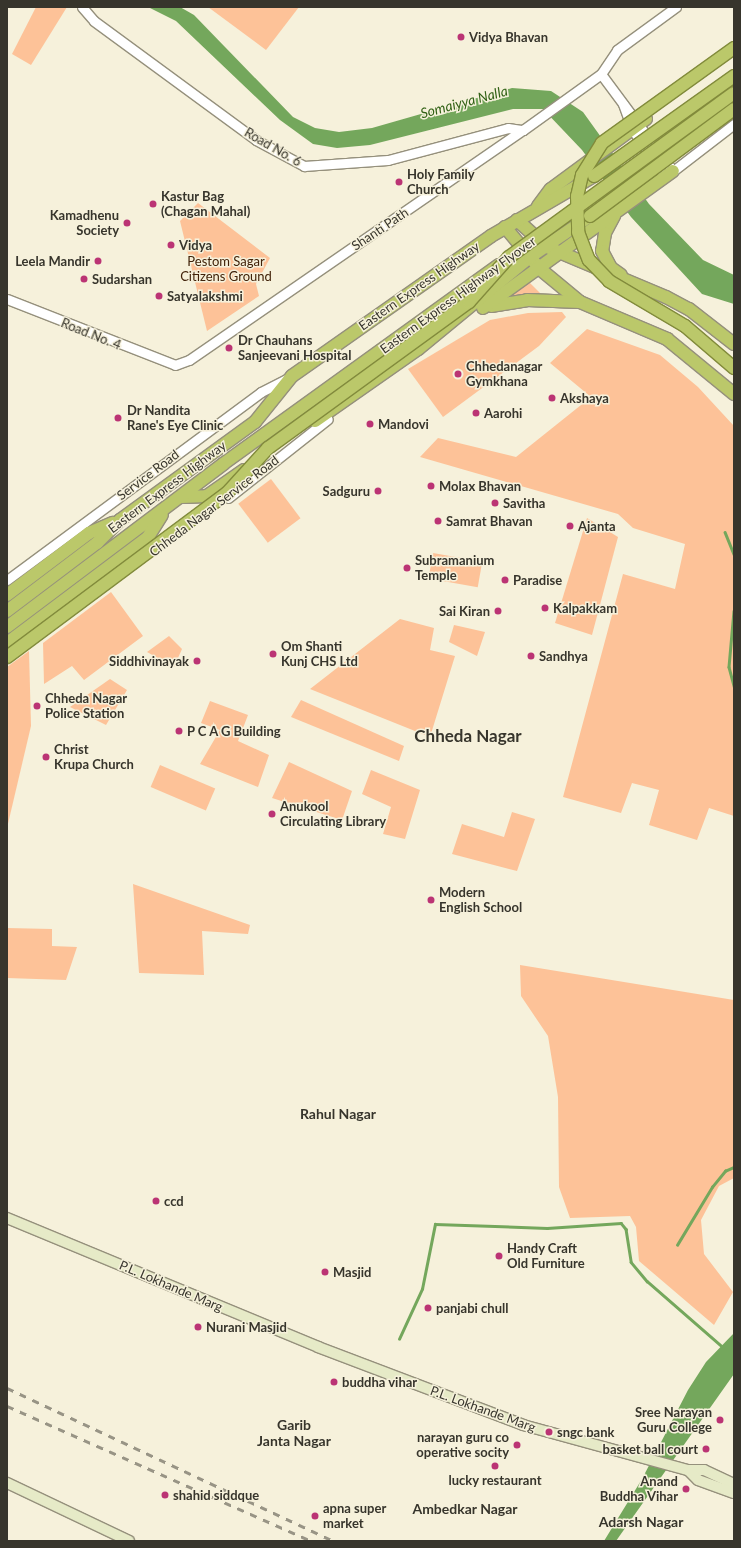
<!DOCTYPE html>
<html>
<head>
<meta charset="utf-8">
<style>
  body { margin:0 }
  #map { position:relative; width:741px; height:1548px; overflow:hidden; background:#f6f1db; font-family:Lato,sans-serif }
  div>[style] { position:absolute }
  .green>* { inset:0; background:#fdc298; transform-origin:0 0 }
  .water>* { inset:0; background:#74a75c }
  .stream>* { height:2.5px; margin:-1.25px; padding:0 1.25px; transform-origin:1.25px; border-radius:1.25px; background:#74a75c }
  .roads { filter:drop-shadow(1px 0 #95907c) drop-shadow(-1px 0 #95907c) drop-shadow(0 1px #95907c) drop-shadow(0 -1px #95907c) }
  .tertiary>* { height:9px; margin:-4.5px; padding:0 4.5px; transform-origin:4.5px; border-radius:4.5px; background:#fff }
  .secondary>* { height:10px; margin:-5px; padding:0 5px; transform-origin:5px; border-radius:5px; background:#e6eac7 }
  .trunk>* { height:12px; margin:-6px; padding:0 6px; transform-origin:6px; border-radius:6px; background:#bbc86a }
  .rail>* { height:2.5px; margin-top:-1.25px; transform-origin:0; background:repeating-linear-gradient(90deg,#989485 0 7px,transparent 0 14px) }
  .bridges { filter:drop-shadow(1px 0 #828b3c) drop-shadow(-1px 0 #828b3c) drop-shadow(0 1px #828b3c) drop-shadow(0 -1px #828b3c) }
  .trunk-bridge>* { height:12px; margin:-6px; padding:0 6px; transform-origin:6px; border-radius:6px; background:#bbc86a }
  .dots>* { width:11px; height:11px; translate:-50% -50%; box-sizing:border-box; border:2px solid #f6f1db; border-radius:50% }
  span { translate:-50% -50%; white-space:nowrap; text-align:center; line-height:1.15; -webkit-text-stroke:3px #f6f1db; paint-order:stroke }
  .poi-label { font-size:13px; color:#37352c; font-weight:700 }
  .left { translate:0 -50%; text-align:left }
  .right { translate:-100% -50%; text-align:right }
  .street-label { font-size:13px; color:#37352c }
  .park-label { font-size:13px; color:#412209 }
  .water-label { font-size:14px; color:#316115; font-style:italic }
  .neighbourhood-label { font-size:14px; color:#37352c; font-weight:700 }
  .district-label { font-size:17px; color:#37352c; font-weight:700 }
  .frame { position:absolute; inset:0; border:8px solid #37352c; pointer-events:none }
</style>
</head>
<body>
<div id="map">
  <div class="green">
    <i style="clip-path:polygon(36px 7px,67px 7px,31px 65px,12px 54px)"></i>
    <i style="clip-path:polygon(208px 7px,299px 7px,266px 50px)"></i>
    <i style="clip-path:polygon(198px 203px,270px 258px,256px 284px,259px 296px,207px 331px,180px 221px)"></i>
    <i style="clip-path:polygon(529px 282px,541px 294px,510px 297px)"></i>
    <i style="clip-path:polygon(562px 312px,566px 317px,539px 346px,443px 417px,408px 369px,490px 320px,528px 313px)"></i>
    <i style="clip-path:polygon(587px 329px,660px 355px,698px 387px,734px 426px,734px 816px,709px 808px,697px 840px,649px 825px,659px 790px,632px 783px,621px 813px,563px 797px,623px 574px,675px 589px,685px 544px,633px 528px,618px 514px,420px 457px,438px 438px,516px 457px,591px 397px,550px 363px)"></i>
    <i style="left:271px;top:479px;width:49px;height:41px;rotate:53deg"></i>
    <i style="clip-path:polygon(587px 518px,618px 537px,592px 635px,555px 623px)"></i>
    <i style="left:433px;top:553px;width:50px;height:26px;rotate:10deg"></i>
    <i style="clip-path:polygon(111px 592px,143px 636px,84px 680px,72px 666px,44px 684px,43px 643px)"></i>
    <i style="clip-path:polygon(400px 619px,434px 628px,430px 650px,455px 656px,430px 737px,310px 689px)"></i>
    <i style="clip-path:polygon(454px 625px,485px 632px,477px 656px,449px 642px)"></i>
    <i style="clip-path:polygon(169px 636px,182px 649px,174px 667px,147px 652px)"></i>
    <i style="clip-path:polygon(29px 651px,31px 726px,7px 828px,7px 667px)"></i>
    <i style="clip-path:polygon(110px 679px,127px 690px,106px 725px,70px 707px)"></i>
    <i style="clip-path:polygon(301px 700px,404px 746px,399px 761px,291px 717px)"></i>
    <i style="clip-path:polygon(210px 701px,248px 715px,238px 741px,269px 755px,258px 787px,200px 764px,220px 730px,201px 723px)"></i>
    <i style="clip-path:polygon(289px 762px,352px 791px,342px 820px,272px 798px)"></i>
    <i style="left:160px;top:765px;width:60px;height:24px;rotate:23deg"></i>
    <i style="clip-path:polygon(371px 770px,420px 790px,405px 839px,383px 834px,391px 807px,362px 794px)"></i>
    <i style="clip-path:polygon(512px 812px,535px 819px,517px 871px,452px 854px,462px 824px,504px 837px)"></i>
    <i style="clip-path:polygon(133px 884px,250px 925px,248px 934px,202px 931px,204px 975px,139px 973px)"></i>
    <i style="clip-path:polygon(7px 928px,52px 929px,52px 946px,77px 947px,66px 980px,7px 978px)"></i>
    <i style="clip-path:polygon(520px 965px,734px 1000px,734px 1178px,719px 1186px,701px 1220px,704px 1254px,733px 1292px,714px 1325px,639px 1261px,636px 1227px,630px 1216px,570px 1218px,559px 1187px,558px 1097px,548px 1036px,521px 996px)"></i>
  </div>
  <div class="water">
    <i style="clip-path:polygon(148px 7px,180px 7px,194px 15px,293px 117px,315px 128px,339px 132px,372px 128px,512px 88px,551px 91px,583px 112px,649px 204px,703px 260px,734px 275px,734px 304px,702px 294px,631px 217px,582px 150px,543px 109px,513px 109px,370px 145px,337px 148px,313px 144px,280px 120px,176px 21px)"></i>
    <i style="clip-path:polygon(734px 1333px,734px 1374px,616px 1541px,604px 1541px,642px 1479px,688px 1390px,706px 1362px)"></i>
  </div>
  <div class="stream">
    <i style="left:725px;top:532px;width:24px;rotate:68deg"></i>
    <i style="left:734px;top:611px;width:56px;rotate:95.1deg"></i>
    <i style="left:729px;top:667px;width:20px;rotate:75deg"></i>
    <i style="left:677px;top:1245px;width:68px;rotate:-58.9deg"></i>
    <i style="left:712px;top:1187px;width:21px;rotate:-51deg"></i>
    <i style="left:725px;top:1171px;width:10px;rotate:-24deg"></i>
    <i style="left:399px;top:1339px;width:55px;rotate:-65.3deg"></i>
    <i style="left:422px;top:1289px;width:66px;rotate:-78.7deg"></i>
    <i style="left:435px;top:1224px;width:112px;rotate:2deg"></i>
    <i style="left:547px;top:1228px;width:74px;rotate:-3.9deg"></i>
    <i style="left:621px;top:1223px;width:8px;rotate:50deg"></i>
    <i style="left:626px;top:1229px;width:33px;rotate:81deg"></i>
    <i style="left:631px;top:1262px;width:25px;rotate:50deg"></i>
    <i style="left:647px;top:1281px;width:101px;rotate:41deg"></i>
  </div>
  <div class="roads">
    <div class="tertiary">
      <i style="left:82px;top:7px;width:18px;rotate:49deg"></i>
      <i style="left:94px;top:21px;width:201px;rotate:36.3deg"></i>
      <i style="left:256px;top:140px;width:55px;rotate:28.4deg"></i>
      <i style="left:304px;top:166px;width:84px;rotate:-4.1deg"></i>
      <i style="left:388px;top:160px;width:124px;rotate:-14.9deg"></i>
      <i style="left:508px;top:128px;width:15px;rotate:8deg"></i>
      <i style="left:601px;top:74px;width:121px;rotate:53.4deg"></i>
      <i style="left:673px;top:171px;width:77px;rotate:-37.6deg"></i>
      <i style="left:623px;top:104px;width:27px;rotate:70deg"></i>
      <i style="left:632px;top:129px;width:51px;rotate:55.4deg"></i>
      <i style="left:7px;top:299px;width:180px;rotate:21.4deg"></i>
      <i style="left:175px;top:365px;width:15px;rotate:-20deg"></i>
      <i style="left:189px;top:360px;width:406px;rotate:-34.6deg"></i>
      <i style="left:523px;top:130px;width:96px;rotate:-35.7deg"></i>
      <i style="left:601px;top:74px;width:29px;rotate:-56deg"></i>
      <i style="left:617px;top:50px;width:73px;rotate:-36.1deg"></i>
      <i style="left:228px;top:498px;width:127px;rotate:-38.3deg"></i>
      <i style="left:7px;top:580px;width:316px;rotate:-36.5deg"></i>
      <i style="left:261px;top:392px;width:33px;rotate:-27deg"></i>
    </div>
    <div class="secondary">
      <i style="left:7px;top:1218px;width:337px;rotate:22.5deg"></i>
      <i style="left:318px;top:1347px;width:219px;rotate:20.8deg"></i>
      <i style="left:523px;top:1425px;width:171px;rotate:15.3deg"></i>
      <i style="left:688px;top:1470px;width:16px"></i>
      <i style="left:704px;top:1470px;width:33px;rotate:25deg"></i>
      <i style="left:688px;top:1470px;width:14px;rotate:45deg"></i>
      <i style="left:698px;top:1480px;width:38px;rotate:20deg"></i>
      <i style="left:7px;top:1483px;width:135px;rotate:25.4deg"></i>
    </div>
    <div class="trunk">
      <i style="left:538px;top:206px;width:21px;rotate:-53deg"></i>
      <i style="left:551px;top:189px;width:118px;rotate:-36.4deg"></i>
      <i style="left:614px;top:216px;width:19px;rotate:118deg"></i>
      <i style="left:605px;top:233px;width:18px;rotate:99deg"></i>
      <i style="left:602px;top:251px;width:19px;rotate:62deg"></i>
      <i style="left:611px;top:268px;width:12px;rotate:35deg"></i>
      <i style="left:517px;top:220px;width:40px;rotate:42deg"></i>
      <i style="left:547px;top:247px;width:129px;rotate:22.8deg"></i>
      <i style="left:666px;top:297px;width:26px;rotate:28deg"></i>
      <i style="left:689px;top:309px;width:57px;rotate:37.9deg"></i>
      <i style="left:505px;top:227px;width:55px;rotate:50.2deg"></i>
      <i style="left:540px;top:269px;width:52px;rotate:39.5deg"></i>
      <i style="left:580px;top:302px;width:95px;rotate:23deg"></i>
      <i style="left:667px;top:339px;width:87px;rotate:39.4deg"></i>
      <i style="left:491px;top:306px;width:36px;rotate:-9deg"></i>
      <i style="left:527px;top:300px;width:53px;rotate:2.2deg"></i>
      <i style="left:483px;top:308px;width:234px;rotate:-35.8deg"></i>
      <i style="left:315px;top:421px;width:126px;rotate:-35deg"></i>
      <i style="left:418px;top:349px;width:145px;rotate:-39.4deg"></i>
      <i style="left:530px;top:257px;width:73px;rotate:-34.3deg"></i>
      <i style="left:182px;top:497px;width:25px;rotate:-2deg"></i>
      <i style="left:207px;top:496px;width:45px;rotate:-35.1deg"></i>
      <i style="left:7px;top:595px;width:103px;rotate:-37.1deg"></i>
      <i style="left:89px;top:533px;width:26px;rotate:-23deg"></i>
      <i style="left:7px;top:611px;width:113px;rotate:-37.1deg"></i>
      <i style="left:97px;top:543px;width:33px;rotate:-45deg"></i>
      <i style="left:120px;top:520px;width:167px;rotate:-36deg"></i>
      <i style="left:255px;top:422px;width:59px;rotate:-51.2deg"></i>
      <i style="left:292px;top:376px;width:243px;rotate:-35.1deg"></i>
      <i style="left:491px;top:236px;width:119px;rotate:-30.2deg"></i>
      <i style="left:7px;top:627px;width:271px;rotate:-37deg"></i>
      <i style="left:223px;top:464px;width:340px;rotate:-35.8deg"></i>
      <i style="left:7px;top:643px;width:176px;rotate:-36.9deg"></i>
      <i style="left:148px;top:537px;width:26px;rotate:-58deg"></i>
    </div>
  </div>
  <div class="rail">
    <i style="left:7px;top:1388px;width:361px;rotate:25.1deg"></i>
    <i style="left:7px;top:1406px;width:334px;rotate:23.9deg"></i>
  </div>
  <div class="bridges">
    <div class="trunk-bridge">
      <i style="left:734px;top:48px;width:163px;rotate:144.3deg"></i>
      <i style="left:602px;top:143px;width:38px;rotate:122deg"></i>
      <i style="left:582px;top:175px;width:22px;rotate:103deg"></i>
      <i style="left:577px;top:196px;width:36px;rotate:88deg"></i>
      <i style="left:578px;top:232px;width:30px;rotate:69deg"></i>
      <i style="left:589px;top:260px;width:29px;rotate:46deg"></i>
      <i style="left:609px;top:281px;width:88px;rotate:30.6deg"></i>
      <i style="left:685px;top:326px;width:65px;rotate:40.6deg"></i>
      <i style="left:594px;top:176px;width:172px;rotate:-35.5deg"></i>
      <i style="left:590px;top:216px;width:179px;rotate:-36.6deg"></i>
      <i style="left:7px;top:657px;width:274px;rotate:-36.7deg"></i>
      <i style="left:227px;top:493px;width:61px;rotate:-47.7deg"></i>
      <i style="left:268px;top:448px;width:248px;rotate:-36deg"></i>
      <i style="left:469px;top:302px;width:60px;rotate:-48.4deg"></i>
      <i style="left:509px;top:257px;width:278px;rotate:-36.1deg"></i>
    </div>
  </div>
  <div class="dots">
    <i style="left:461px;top:37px;background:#bb3474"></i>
    <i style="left:399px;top:182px;background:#bb3474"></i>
    <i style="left:153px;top:204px;background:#bb3474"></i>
    <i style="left:127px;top:223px;background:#bb3474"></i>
    <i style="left:171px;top:245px;background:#bb3474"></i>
    <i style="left:98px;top:261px;background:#bb3474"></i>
    <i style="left:84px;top:279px;background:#bb3474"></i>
    <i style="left:159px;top:296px;background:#bb3474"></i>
    <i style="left:229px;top:348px;background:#bb3474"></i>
    <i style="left:458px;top:374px;background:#bb3474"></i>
    <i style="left:552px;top:398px;background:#bb3474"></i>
    <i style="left:476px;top:413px;background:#bb3474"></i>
    <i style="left:118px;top:418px;background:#bb3474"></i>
    <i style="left:370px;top:424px;background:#bb3474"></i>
    <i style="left:431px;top:486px;background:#bb3474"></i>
    <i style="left:378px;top:491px;background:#bb3474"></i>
    <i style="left:495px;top:503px;background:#bb3474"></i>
    <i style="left:438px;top:521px;background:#bb3474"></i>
    <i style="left:570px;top:526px;background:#bb3474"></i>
    <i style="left:407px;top:568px;background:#bb3474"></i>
    <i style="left:505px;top:580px;background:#bb3474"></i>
    <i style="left:545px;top:608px;background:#bb3474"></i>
    <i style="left:498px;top:611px;background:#bb3474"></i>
    <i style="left:273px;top:654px;background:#bb3474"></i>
    <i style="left:531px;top:656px;background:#bb3474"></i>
    <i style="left:197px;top:661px;background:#bb3474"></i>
    <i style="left:37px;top:706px;background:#bb3474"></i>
    <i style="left:179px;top:731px;background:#bb3474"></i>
    <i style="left:46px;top:757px;background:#bb3474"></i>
    <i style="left:272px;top:814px;background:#bb3474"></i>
    <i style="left:431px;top:900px;background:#bb3474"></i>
    <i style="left:156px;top:1201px;background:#bb3474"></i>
    <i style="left:499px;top:1256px;background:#bb3474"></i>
    <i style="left:325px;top:1272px;background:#bb3474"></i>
    <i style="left:428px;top:1308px;background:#bb3474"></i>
    <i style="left:198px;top:1327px;background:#bb3474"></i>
    <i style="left:334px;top:1382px;background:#bb3474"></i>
    <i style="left:720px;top:1420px;background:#bb3474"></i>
    <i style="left:549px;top:1432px;background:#bb3474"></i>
    <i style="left:517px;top:1445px;background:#bb3474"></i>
    <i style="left:706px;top:1449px;background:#bb3474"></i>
    <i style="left:495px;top:1466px;background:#bb3474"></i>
    <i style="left:686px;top:1489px;background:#bb3474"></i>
    <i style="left:165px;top:1495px;background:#bb3474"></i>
    <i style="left:315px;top:1516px;background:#bb3474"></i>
  </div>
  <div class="poi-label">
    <span class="left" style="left:469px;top:37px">Vidya Bhavan</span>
    <span class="left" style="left:407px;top:182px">Holy Family<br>Church</span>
    <span class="left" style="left:161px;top:204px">Kastur Bag<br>(Chagan Mahal)</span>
    <span class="right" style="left:119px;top:223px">Kamadhenu<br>Society</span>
    <span class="left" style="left:179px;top:245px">Vidya</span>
    <span class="right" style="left:90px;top:261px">Leela Mandir</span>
    <span class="left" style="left:92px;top:279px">Sudarshan</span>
    <span class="left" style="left:167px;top:296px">Satyalakshmi</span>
    <span class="left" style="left:238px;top:348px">Dr Chauhans<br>Sanjeevani Hospital</span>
    <span class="left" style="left:466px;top:374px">Chhedanagar<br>Gymkhana</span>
    <span class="left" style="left:560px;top:398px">Akshaya</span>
    <span class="left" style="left:127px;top:418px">Dr Nandita<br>Rane's Eye Clinic</span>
    <span class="left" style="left:484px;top:413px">Aarohi</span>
    <span class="left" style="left:378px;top:424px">Mandovi</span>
    <span class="left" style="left:439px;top:486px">Molax Bhavan</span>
    <span class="right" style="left:370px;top:491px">Sadguru</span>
    <span class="left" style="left:503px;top:503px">Savitha</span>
    <span class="left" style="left:446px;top:521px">Samrat Bhavan</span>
    <span class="left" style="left:578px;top:526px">Ajanta</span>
    <span class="left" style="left:415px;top:568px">Subramanium<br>Temple</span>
    <span class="left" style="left:513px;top:580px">Paradise</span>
    <span class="left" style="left:553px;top:608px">Kalpakkam</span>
    <span class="right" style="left:490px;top:611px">Sai Kiran</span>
    <span class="left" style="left:281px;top:654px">Om Shanti<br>Kunj CHS Ltd</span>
    <span class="left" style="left:539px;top:656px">Sandhya</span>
    <span class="right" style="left:189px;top:661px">Siddhivinayak</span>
    <span class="left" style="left:45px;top:706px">Chheda Nagar<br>Police Station</span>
    <span class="left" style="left:187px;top:731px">P C A G Building</span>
    <span class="left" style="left:54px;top:757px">Christ<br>Krupa Church</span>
    <span class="left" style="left:280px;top:814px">Anukool<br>Circulating Library</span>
    <span class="left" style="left:439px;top:900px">Modern<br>English School</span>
    <span class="left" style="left:164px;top:1201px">ccd</span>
    <span class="left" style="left:507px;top:1256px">Handy Craft<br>Old Furniture</span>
    <span class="left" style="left:333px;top:1272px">Masjid</span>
    <span class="left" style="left:436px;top:1308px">panjabi chull</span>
    <span class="left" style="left:206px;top:1327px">Nurani Masjid</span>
    <span class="left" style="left:342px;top:1382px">buddha vihar</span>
    <span class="right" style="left:712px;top:1420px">Sree Narayan<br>Guru College</span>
    <span class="left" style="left:557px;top:1432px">sngc bank</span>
    <span class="right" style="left:509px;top:1445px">narayan guru co<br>operative socity</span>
    <span class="right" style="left:698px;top:1449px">basket ball court</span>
    <span style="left:495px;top:1480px">lucky restaurant</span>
    <span class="right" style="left:678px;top:1489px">Anand<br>Buddha Vihar</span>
    <span class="left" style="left:173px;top:1495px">shahid siddque</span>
    <span class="left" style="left:323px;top:1516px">apna super<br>market</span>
  </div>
  <div class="street-label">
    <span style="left:273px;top:147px;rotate:30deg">Road No. 6</span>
    <span style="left:380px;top:229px;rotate:-34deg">Shanti Path</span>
    <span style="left:419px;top:286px;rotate:-35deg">Eastern Express Highway</span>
    <span style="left:458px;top:295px;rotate:-36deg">Eastern Express Highway Flyover</span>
    <span style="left:91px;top:334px;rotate:22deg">Road No. 4</span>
    <span style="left:148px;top:475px;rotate:-37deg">Service Road</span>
    <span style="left:167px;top:487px;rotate:-37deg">Eastern Express Highway</span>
    <span style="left:214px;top:506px;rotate:-37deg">Chheda Nagar Service Road</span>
    <span style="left:171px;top:1286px;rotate:23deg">P.L. Lokhande Marg</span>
    <span style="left:483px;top:1409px;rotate:20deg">P.L. Lokhande Marg</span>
  </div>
  <div class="park-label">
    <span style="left:226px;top:269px">Pestom Sagar<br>Citizens Ground</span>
  </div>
  <div class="water-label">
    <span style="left:464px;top:102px;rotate:-15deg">Somaiyya Nalla</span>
  </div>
  <div class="neighbourhood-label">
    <span style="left:338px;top:1114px">Rahul Nagar</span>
    <span style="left:294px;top:1433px">Garib<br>Janta Nagar</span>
    <span style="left:465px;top:1509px">Ambedkar Nagar</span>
    <span style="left:641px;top:1522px">Adarsh Nagar</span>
  </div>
  <div class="district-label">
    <span style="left:468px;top:736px">Chheda Nagar</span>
  </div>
  <div class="frame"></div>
</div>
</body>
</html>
